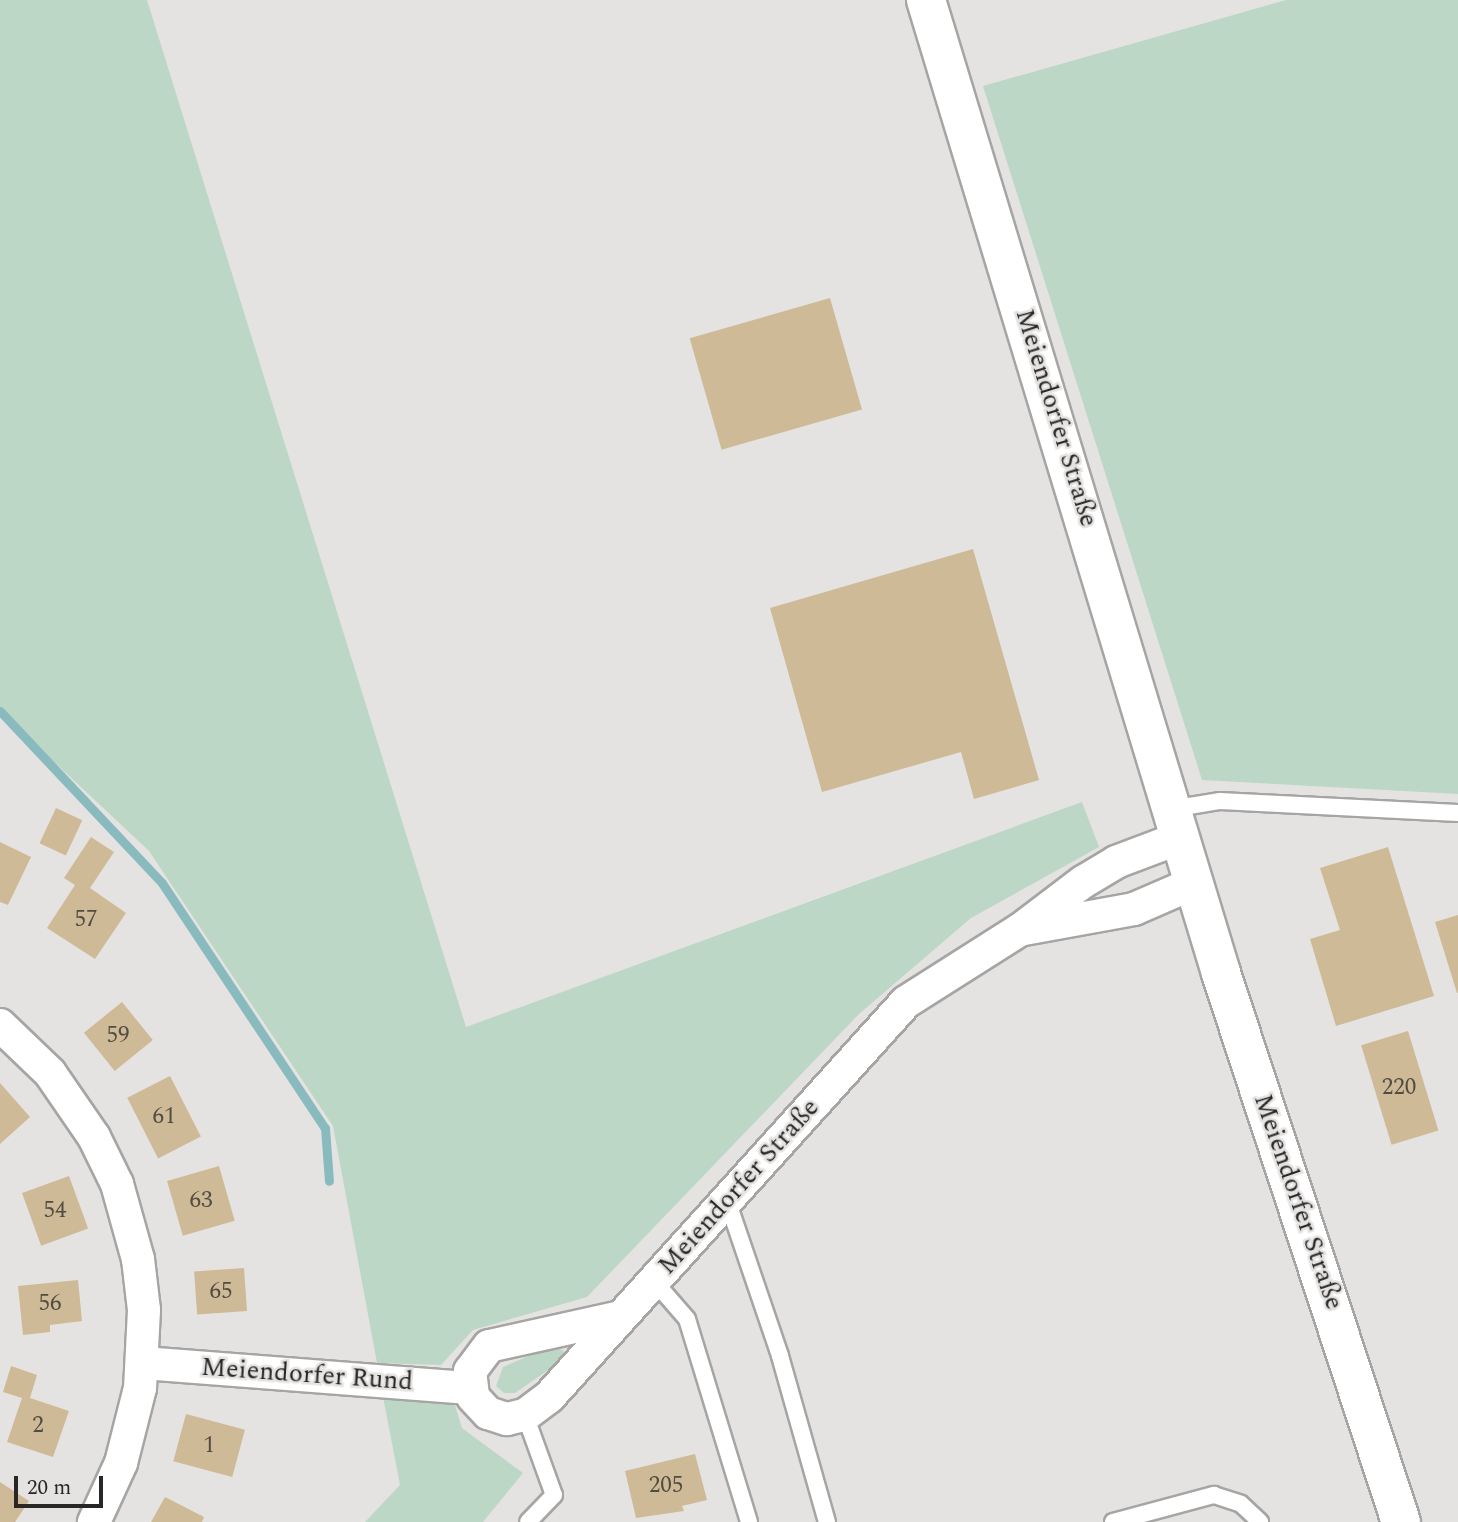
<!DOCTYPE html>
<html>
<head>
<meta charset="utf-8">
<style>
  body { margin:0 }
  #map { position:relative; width:1458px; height:1522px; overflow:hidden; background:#e5e3e1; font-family:Spectral,serif }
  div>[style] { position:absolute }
  .green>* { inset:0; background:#bcd7c6 }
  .stream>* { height:9px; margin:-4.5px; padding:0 4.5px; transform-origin:4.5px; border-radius:4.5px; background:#89bbbe }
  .building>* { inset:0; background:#ceba96; transform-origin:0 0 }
  .roads { filter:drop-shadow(2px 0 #a7a5a3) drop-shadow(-2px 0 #a7a5a3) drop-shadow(0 2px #a7a5a3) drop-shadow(0 -2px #a7a5a3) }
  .lane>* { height:16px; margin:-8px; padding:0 8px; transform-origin:8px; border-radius:8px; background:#fff }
  .street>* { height:32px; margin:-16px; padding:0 16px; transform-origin:16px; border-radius:16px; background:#fff }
  .primary>* { height:38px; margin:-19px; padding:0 19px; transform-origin:19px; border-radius:19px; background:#fff }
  span { translate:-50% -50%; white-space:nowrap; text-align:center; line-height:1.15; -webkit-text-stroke:5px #e5e3e1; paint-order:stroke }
  .number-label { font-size:23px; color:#524c42 }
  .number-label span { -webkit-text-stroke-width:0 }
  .street-label { font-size:26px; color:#282726 }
  .scale { position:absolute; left:14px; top:1476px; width:89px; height:32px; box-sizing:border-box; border:4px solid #282726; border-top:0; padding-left:9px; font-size:21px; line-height:24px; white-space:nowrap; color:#282726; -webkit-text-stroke:5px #e5e3e1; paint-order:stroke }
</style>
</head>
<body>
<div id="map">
  <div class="green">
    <i style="clip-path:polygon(0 0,147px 0,466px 1027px,1082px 802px,1099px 847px,971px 918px,859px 1014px,587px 1297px,473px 1330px,441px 1365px,377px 1363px,333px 1126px,149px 851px,0 711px)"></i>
    <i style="clip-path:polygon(1286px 0,1458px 0,1458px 794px,1202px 780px,983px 86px)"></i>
    <i style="clip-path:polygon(552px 1346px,564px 1351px,560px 1362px,515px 1393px,504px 1393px,496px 1386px,503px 1367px)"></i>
    <i style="clip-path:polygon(383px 1397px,454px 1402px,462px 1428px,523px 1473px,483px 1522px,365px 1522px,400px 1485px)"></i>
  </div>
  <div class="stream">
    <i style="left:0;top:711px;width:236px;rotate:46.7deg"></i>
    <i style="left:162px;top:883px;width:294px;rotate:56.4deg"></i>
    <i style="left:325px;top:1128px;width:53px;rotate:85.7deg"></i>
  </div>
  <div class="building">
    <i style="left:830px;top:298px;width:116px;height:146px;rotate:74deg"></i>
    <i style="clip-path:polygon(973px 549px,1039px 780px,974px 799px,961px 752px,822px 792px,770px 608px)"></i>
    <i style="left:56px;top:808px;width:29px;height:39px;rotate:25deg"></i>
    <i style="clip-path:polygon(91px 837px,114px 852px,90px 888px,126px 913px,95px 959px,47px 928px,75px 885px,64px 878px)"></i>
    <i style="clip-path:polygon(0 842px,31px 857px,8px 905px,0 902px)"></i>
    <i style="clip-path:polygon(1388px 847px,1434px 996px,1336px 1026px,1310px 939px,1340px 930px,1320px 868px)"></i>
    <i style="clip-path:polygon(1458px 915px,1458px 993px,1457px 993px,1435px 922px)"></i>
    <i style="left:122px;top:1002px;width:49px;height:49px;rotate:51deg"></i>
    <i style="left:1408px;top:1031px;width:104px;height:49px;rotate:73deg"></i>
    <i style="left:170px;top:1076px;width:68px;height:48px;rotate:63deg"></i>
    <i style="clip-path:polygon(0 1083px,30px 1117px,0 1144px)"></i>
    <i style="left:219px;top:1166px;width:57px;height:54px;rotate:74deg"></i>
    <i style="left:69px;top:1176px;width:56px;height:50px;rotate:70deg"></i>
    <i style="left:244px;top:1268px;width:43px;height:50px;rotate:86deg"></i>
    <i style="clip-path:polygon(78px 1280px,82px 1321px,50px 1325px,50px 1332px,23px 1335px,18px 1286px)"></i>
    <i style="clip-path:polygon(11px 1366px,37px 1375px,30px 1398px,69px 1411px,53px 1457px,7px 1442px,22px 1398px,3px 1392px)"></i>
    <i style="left:186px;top:1414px;width:61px;height:49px;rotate:15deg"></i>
    <i style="clip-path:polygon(695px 1454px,707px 1500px,682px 1506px,684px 1511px,636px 1518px,625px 1471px)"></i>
    <i style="clip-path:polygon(0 1482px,29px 1501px,15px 1522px,0 1522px)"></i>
    <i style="clip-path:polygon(165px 1497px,204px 1517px,202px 1522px,151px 1522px)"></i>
  </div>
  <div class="roads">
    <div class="lane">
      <i style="left:1171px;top:809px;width:50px;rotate:-9.3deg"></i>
      <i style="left:1220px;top:801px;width:238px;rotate:2.9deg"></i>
      <i style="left:727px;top:1200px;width:165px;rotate:71.2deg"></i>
      <i style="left:780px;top:1356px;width:173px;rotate:74.2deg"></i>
      <i style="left:654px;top:1281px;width:50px;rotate:49deg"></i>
      <i style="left:687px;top:1319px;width:212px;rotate:73deg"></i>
      <i style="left:525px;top:1415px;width:85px;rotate:70.1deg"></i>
      <i style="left:554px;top:1495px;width:37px;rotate:134deg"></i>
      <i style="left:1113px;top:1522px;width:105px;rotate:-15deg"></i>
      <i style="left:1214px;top:1495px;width:28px;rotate:18deg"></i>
      <i style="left:1241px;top:1504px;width:26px;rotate:43deg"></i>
    </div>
    <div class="street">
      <i style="left:1024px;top:929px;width:112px;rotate:-10.3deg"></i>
      <i style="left:1134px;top:909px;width:65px;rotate:-23.4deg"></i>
      <i style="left:0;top:1025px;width:69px;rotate:43.8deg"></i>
      <i style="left:50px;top:1073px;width:78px;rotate:55.5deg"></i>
      <i style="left:94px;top:1137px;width:52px;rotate:63.9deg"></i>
      <i style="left:117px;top:1184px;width:78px;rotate:74.4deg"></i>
      <i style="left:138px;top:1259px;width:51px;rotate:83.3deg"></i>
      <i style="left:144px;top:1310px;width:78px;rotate:92.9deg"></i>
      <i style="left:140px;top:1388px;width:77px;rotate:104.2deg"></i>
      <i style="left:121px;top:1463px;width:65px;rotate:114.6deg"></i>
      <i style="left:620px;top:1317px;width:134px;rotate:167.5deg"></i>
      <i style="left:489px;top:1346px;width:31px;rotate:127deg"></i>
      <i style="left:470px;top:1371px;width:26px;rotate:83deg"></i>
      <i style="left:473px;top:1397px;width:22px;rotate:47deg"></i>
      <i style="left:488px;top:1413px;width:20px;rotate:18deg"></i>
      <i style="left:507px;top:1419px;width:18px;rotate:-13deg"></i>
      <i style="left:525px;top:1415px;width:30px;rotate:-37deg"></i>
      <i style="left:549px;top:1397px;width:532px;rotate:-47.89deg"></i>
      <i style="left:906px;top:1002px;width:136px;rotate:-32.4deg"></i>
      <i style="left:1021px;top:929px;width:78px;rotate:-37.2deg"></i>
      <i style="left:1083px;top:882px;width:39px;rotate:-31deg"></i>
      <i style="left:1116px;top:862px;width:68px;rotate:-20.6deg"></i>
      <i style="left:143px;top:1363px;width:328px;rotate:4.4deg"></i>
    </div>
    <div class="primary">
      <i style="left:926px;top:0;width:1017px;rotate:73.13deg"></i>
      <i style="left:1221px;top:973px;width:578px;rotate:71.85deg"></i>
    </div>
  </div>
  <div class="number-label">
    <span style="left:86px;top:920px">57</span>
    <span style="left:118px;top:1036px">59</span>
    <span style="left:1399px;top:1088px">220</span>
    <span style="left:164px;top:1117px">61</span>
    <span style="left:201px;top:1201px">63</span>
    <span style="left:55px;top:1211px">54</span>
    <span style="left:221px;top:1292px">65</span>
    <span style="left:50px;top:1304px">56</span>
    <span style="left:38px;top:1426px">2</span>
    <span style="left:209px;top:1446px">1</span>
    <span style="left:666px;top:1486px">205</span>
  </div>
  <div class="street-label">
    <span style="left:1056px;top:418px;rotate:73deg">Meiendorfer Straße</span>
    <span style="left:739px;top:1187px;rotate:-48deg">Meiendorfer Straße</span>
    <span style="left:1298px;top:1202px;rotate:71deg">Meiendorfer Straße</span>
    <span style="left:307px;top:1375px;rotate:4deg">Meiendorfer Rund</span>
  </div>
  <div class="scale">20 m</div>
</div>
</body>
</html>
